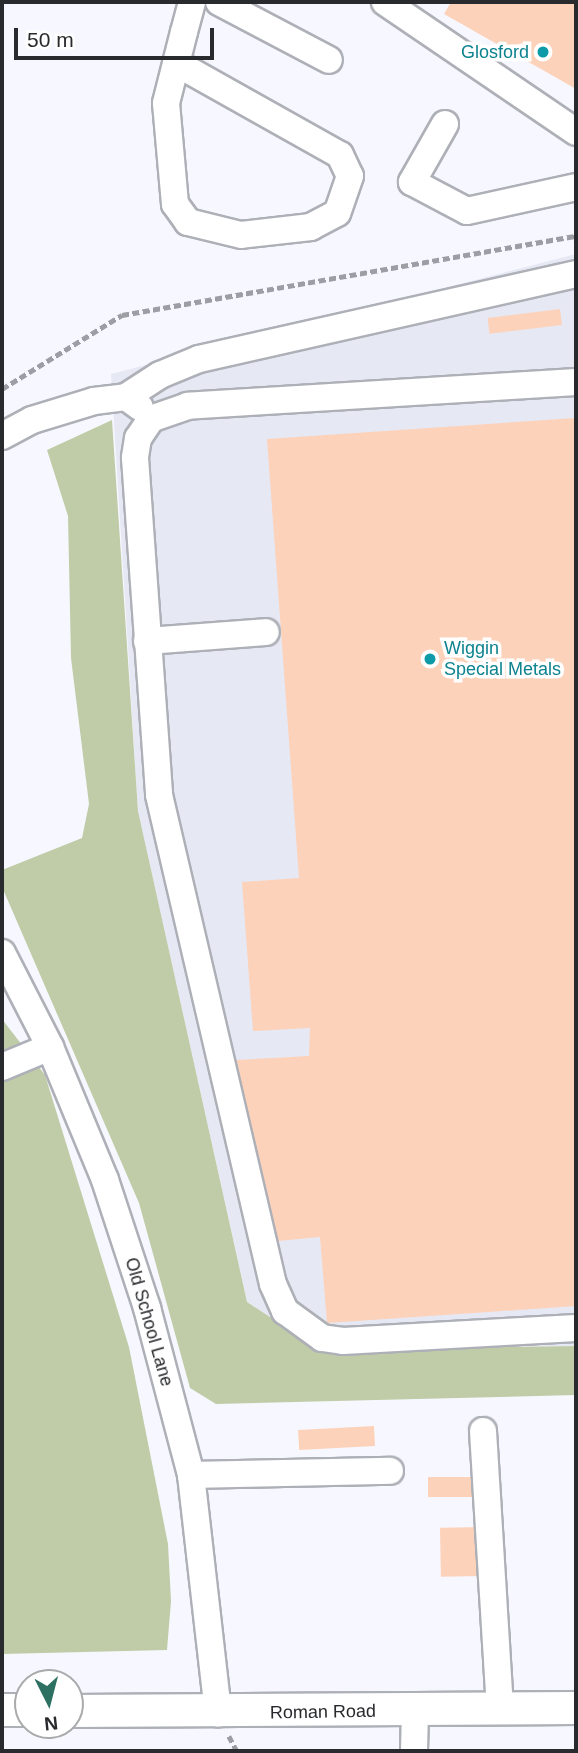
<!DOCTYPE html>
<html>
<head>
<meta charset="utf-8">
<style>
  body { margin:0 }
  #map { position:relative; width:578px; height:1753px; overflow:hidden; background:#f7f8ff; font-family:Helvetica,sans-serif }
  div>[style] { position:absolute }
  .built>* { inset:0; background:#e6e8f4 }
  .green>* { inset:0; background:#c0cca7 }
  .building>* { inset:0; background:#fdd2ba; transform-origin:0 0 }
  .path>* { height:4.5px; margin-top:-2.25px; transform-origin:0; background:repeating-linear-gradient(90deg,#9d9ea3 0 7px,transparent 0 10.5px) }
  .roads { filter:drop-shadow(2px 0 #aeb0b7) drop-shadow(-2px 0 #aeb0b7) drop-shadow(0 2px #aeb0b7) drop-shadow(0 -2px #aeb0b7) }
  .minor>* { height:26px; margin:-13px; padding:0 13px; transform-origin:13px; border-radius:13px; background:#fff }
  .major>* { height:32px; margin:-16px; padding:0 16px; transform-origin:16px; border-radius:16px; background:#fff }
  .dots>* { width:19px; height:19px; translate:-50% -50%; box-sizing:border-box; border:4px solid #fff; border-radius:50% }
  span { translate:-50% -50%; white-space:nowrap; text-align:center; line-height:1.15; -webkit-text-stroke:7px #fff; paint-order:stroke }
  .culture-label { font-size:18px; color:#0d838f }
  .right { translate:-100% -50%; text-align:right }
  .left { translate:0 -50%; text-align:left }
  .street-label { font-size:18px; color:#292a2d }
  .frame { position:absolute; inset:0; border:4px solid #292a2d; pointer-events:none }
  .north { position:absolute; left:14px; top:1669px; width:70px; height:70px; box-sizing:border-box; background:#fff; border:2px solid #a9aaab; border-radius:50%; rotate:174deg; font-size:19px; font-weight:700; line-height:28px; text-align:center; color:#292a2d }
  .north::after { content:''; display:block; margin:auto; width:24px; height:32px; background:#2e7163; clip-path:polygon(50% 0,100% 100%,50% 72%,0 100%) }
  .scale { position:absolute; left:14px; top:28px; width:200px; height:32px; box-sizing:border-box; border:4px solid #292a2d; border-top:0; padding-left:9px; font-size:21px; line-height:24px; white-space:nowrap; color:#292a2d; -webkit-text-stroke:5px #fff; paint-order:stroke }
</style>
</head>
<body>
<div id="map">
  <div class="built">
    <i style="clip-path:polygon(576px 254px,576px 1346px,320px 1350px,247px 1302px,138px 811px,111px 374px)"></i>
  </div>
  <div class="green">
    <i style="clip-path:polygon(112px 420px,138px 811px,247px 1302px,320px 1350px,576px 1346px,576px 1395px,216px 1404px,190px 1388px,139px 1203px,2px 887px,2px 870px,82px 838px,89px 804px,71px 658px,68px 516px,47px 450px)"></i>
    <i style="clip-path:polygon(2px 1019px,45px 1075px,129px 1347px,168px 1544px,171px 1601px,167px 1650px,2px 1654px)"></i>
  </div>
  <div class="building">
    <i style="clip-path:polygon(451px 2px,576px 2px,576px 89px,444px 14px)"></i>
    <i style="left:560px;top:309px;width:16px;height:73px;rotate:83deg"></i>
    <i style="clip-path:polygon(576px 418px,576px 1306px,327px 1323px,320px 1237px,278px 1241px,241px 1102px,236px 1060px,309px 1056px,310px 1028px,253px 1031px,242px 882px,299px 878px,267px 439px)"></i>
    <i style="left:374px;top:1426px;width:20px;height:76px;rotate:87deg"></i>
    <i style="left:428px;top:1477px;width:54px;height:20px"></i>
    <i style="left:482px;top:1527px;width:49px;height:42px;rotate:89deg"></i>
  </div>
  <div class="path">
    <i style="left:2px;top:389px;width:141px;rotate:-31.7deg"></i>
    <i style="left:122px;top:315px;width:461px;rotate:-9.9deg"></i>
    <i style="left:229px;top:1736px;width:17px;rotate:62deg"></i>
  </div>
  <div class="roads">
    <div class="minor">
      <i style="left:219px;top:2px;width:124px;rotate:27.8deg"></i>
      <i style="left:385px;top:2px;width:231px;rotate:34.2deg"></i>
      <i style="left:176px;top:63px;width:188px;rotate:29.3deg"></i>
      <i style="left:340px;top:155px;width:23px;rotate:65deg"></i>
      <i style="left:350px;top:176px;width:39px;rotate:109deg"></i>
      <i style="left:337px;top:213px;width:30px;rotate:152deg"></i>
      <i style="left:311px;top:227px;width:70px;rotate:173.5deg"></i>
      <i style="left:241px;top:235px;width:55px;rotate:-166.2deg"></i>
      <i style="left:188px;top:222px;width:22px;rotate:-126deg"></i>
      <i style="left:175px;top:204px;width:101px;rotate:-95.1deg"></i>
      <i style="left:166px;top:103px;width:73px;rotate:-75.8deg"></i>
      <i style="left:184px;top:32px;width:31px;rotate:-75deg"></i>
      <i style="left:445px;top:124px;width:67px;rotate:119.6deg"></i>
      <i style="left:412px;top:182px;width:62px;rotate:27.8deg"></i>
      <i style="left:467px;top:211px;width:112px;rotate:-12.4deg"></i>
      <i style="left:576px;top:382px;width:389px;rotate:176.5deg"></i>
      <i style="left:188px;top:406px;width:39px;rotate:161deg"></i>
      <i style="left:151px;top:419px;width:23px;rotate:124deg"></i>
      <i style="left:138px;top:438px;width:20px;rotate:99deg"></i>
      <i style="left:135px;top:458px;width:338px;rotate:85.9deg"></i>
      <i style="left:159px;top:795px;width:502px;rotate:76.88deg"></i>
      <i style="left:273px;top:1284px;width:30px;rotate:66deg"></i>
      <i style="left:285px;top:1311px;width:46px;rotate:36.1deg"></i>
      <i style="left:322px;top:1338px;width:21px;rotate:8deg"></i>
      <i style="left:343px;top:1341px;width:233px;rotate:-3.2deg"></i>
      <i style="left:126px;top:397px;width:40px;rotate:-32.9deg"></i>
      <i style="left:160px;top:375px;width:42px;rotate:-22.3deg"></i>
      <i style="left:199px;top:359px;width:386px;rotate:-12.7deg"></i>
      <i style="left:2px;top:436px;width:34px;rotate:-28deg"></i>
      <i style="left:32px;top:420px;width:65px;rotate:-17deg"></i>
      <i style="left:94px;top:401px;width:32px;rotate:-7deg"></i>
      <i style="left:126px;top:397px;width:17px;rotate:36deg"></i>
      <i style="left:147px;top:641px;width:119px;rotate:-4.3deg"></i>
      <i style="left:2px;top:953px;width:106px;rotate:62.9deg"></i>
      <i style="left:50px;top:1047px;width:144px;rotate:67.5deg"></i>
      <i style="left:105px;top:1180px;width:135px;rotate:71.8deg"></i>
      <i style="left:147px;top:1308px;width:173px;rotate:75.2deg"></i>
      <i style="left:191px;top:1475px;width:240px;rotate:83.5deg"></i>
      <i style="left:2px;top:1067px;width:52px;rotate:-22.6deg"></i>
      <i style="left:483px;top:1431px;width:279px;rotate:86.5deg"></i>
      <i style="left:191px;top:1475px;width:199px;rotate:-1.2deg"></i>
      <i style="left:414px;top:1751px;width:41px;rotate:-88.6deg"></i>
    </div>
    <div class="major">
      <i style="left:2px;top:1710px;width:26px"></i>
      <i style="left:70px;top:1711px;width:506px;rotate:-0.34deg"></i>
    </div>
  </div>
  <div class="dots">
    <i style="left:543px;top:52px;background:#0f9aa8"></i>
    <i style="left:430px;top:659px;background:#0f9aa8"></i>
  </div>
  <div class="culture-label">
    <span class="right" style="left:529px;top:52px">Glosford</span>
    <span class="left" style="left:444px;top:659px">Wiggin<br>Special Metals</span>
  </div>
  <div class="street-label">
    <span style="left:149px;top:1322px;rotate:74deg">Old School Lane</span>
    <span style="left:323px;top:1712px;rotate:-1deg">Roman Road</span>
  </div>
  <div class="frame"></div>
  <div class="north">N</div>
  <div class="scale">50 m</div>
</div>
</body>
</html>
